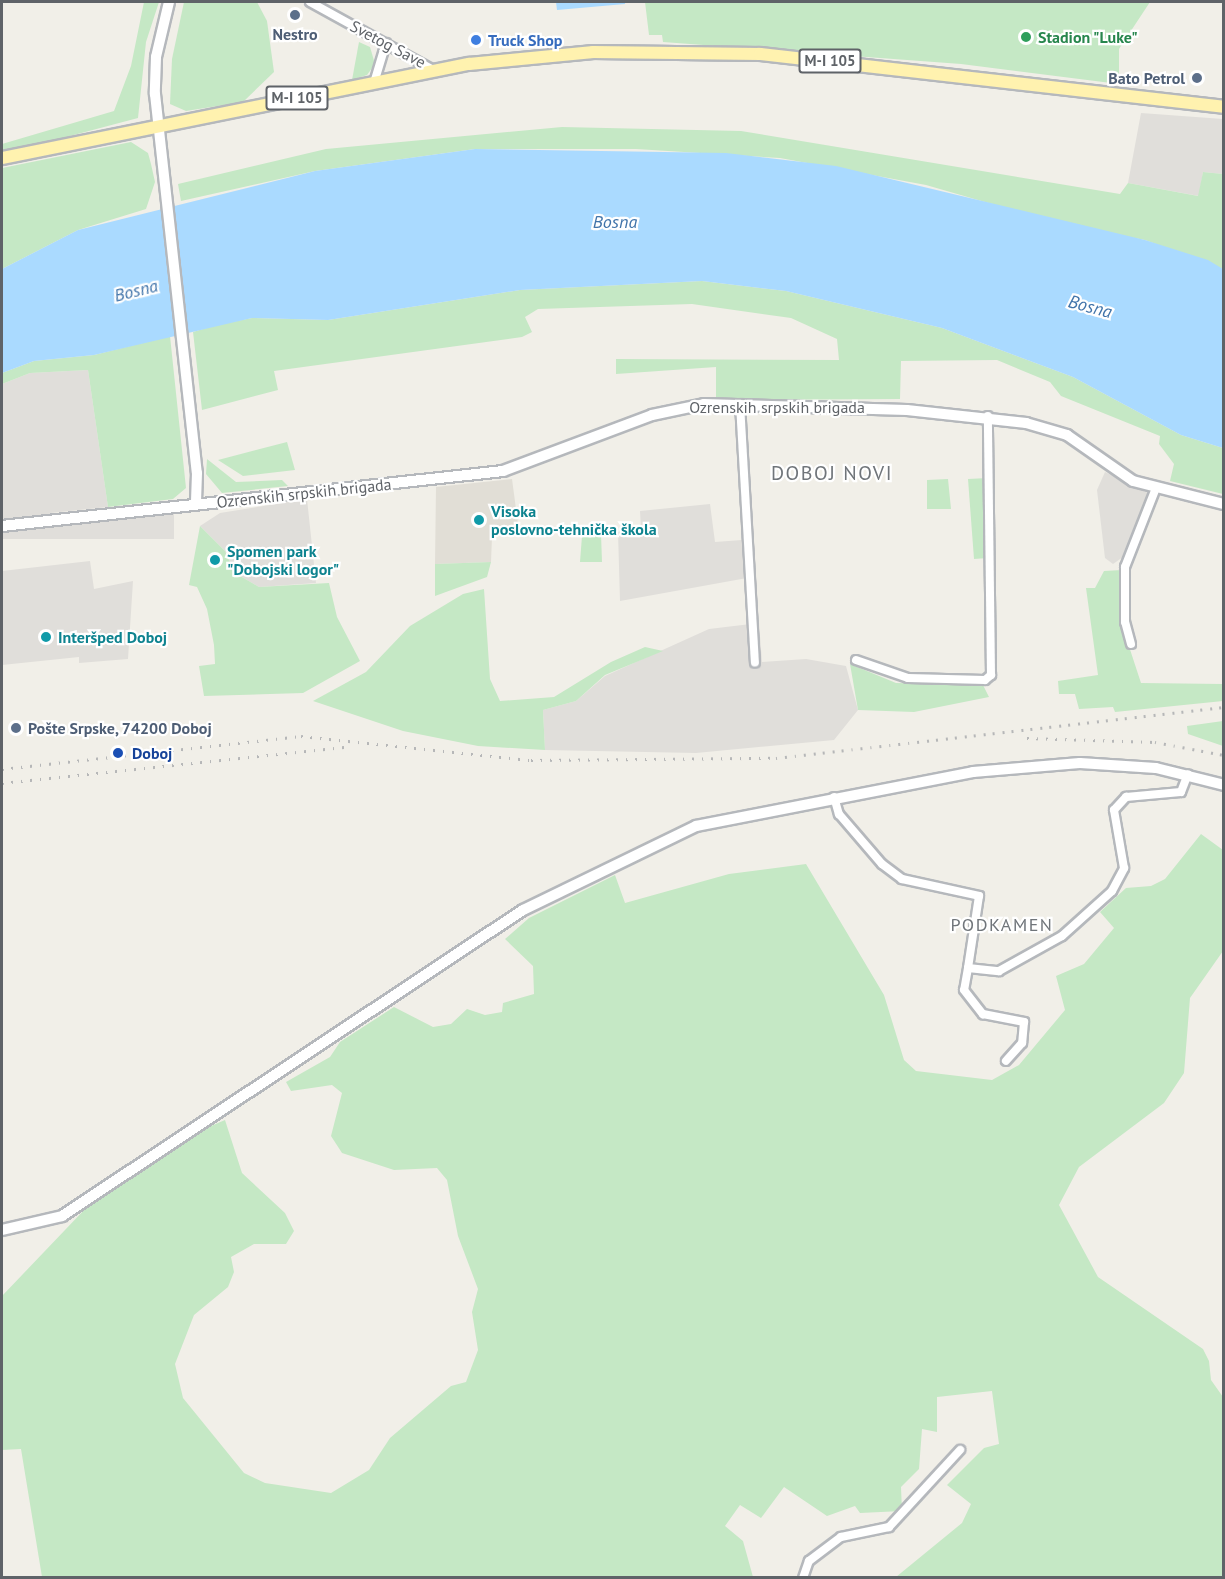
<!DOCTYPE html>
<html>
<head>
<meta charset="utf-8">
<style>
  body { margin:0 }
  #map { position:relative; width:1225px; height:1579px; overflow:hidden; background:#f1efe8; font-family:"PT Sans",sans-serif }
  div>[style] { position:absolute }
  .industrial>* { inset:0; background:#e0deda; transform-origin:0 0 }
  .education>* { inset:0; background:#e1ded6 }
  .green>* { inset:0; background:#c5e8c5 }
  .water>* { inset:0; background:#aadaff }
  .roads { filter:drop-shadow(2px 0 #b5b8bc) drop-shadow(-2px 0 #b5b8bc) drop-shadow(0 2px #b5b8bc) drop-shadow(0 -2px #b5b8bc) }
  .street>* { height:8px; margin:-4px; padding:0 4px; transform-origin:4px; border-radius:4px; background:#fff }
  .secondary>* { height:10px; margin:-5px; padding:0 5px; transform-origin:5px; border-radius:5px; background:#fff }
  .primary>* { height:12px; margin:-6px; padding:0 6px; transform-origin:6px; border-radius:6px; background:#fff2af }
  .rail>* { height:3px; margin-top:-1.5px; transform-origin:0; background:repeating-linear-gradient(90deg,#b6b7b8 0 1.5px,transparent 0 9.5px) }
  .dots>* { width:16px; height:16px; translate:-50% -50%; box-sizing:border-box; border:3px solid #fff; border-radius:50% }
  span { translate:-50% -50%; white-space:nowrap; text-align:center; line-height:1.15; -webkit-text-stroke:4.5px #fff; paint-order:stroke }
  .shield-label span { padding:2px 4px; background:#fff; border:2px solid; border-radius:4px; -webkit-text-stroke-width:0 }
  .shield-label { font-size:15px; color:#5f6368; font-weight:700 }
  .service-label { font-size:16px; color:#4e5e75; font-weight:700 }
  .right { translate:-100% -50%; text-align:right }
  .left { translate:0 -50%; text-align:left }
  .leisure-label { font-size:16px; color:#27864d; font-weight:700 }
  .shop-label { font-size:16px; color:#366cbe; font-weight:700 }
  .street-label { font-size:16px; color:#5f6368 }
  .culture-label { font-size:16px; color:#0d838f; font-weight:700 }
  .transit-label { font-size:16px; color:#164399; font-weight:700 }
  .water-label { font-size:18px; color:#4174aa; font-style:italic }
  .neighbourhood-label { font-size:18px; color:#70757a; letter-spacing:1.5px }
  .quarter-label { font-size:20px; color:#70757a; letter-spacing:1.5px }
  .frame { position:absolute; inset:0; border:3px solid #5f6368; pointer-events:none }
</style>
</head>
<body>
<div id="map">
  <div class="industrial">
    <i style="clip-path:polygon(1141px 113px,1223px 119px,1223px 174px,1203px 172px,1199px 196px,1128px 183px)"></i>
    <i style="clip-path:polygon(88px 370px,108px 507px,2px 518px,2px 384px,30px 373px)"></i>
    <i style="clip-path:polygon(1105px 472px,1148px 493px,1123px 557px,1113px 564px,1105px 558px,1097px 490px)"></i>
    <i style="clip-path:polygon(307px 499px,316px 583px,259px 587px,235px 573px,225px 551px,200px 526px,220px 513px)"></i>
    <i style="clip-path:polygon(710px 504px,715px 542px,742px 540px,747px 578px,620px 601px,618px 532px,641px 529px,640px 511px)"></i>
    <i style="left:174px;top:513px;width:26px;height:173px;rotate:90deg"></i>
    <i style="clip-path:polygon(90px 561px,94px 589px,133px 581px,128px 659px,79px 663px,79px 657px,2px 665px,2px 571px)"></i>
    <i style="clip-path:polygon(759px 623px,762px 662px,806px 659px,846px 666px,858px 710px,834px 740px,696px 753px,545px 750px,543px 710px,576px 701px,605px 676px,709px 629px)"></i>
  </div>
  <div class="education">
    <i style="clip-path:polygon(512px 479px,518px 524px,492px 537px,491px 562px,435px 564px,436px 487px)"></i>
  </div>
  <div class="green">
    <i style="clip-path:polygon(144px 2px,159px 2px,146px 42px,138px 118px,2px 154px,2px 144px,114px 111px,131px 66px)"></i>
    <i style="clip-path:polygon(184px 2px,257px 2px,267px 21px,274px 72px,243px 102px,186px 111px,170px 104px,172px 59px)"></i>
    <i style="clip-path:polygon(645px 2px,1150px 2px,1119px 49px,1119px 84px,961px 64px,663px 42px,662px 35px,649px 35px)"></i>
    <i style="clip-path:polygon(359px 42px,370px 47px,375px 64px,367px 75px,352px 80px)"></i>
    <i style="clip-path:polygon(562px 127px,741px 131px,1120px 194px,1128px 183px,1198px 196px,1203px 172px,1223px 174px,1223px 269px,1145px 240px,1065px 225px,926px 185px,780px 158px,636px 149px,475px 149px,315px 171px,181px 201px,178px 184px,326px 149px)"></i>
    <i style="clip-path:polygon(131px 142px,148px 153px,151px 164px,155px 182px,146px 209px,78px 230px,2px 269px,2px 168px)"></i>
    <i style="clip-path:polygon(702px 281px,786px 291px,942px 328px,1073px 377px,1181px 435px,1223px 448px,1223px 494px,1170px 481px,1174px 464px,1159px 444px,1160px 436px,1061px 396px,1050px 382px,997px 360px,901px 361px,900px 399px,716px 400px,716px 367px,616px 374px,616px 359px,839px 360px,837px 339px,791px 318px,692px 304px,538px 309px,525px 317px,532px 332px,522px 337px,274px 371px,278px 390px,202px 410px,193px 332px,216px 325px,252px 318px,328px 320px,520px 290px)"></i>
    <i style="clip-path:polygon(170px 336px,186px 488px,173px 499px,108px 507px,88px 370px,30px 373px,2px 384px,2px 373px,34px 361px,94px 355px)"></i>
    <i style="clip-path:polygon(287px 442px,295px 470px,243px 476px,218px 460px)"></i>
    <i style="clip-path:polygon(207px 459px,236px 482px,282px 480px,288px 486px,222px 493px,206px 474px)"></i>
    <i style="clip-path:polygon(988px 478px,988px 558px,974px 559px,968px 479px)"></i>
    <i style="clip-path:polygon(948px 479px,951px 509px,927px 509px,927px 480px)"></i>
    <i style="clip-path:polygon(200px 526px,225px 551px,235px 573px,259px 587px,329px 583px,337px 617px,360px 661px,303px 693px,204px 696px,199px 666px,215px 664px,214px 645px,207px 609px,197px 587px,189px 585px)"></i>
    <i style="clip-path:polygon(601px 534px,602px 562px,580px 562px,582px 536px)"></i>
    <i style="clip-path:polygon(491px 562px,487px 577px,435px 596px,435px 564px)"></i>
    <i style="clip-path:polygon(1122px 570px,1122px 625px,1141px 683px,1223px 684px,1223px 701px,1115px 712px,1113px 707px,1079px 709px,1075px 694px,1059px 694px,1058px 681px,1098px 675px,1086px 588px,1095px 588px,1104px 571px)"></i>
    <i style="clip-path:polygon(484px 589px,490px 679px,500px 701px,554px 697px,611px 662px,645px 647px,663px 651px,605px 675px,576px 701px,543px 710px,545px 750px,478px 746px,403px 731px,313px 701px,366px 672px,410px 626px,463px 594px)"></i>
    <i style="clip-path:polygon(850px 664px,896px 683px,983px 685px,989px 697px,914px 712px,858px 710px)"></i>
    <i style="clip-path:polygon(1223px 721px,1223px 746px,1188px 734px,1187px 726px)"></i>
    <i style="clip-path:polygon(1201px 834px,1223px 850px,1223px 951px,1190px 998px,1184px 1073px,1164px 1103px,1079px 1167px,1059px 1205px,1098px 1277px,1203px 1349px,1209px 1361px,1211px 1380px,1223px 1397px,1223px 1577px,896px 1577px,962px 1523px,971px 1504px,947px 1485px,984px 1448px,999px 1444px,992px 1391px,937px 1397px,937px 1432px,922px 1429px,919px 1469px,901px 1487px,902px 1511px,860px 1513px,855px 1506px,827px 1516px,784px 1487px,761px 1518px,740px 1505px,725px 1526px,743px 1541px,753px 1577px,42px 1577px,21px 1449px,2px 1450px,2px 1296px,86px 1208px,204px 1129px,225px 1120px,242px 1173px,285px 1213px,294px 1231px,286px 1244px,254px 1244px,231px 1257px,234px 1272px,228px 1287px,194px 1315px,175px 1364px,183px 1398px,244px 1473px,265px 1483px,331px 1493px,369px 1470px,390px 1438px,451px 1386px,466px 1382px,478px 1350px,472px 1312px,478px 1289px,458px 1236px,447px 1180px,437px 1168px,394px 1170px,342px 1153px,331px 1136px,342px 1093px,332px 1085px,291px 1091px,286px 1082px,330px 1057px,340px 1042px,394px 1007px,433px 1027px,451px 1024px,467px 1009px,485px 1015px,502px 1012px,503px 1003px,534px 994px,533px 966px,505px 939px,529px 918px,615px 875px,625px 903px,729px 874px,806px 864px,884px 995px,904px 1060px,916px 1071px,992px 1080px,1019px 1065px,1065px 1010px,1056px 976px,1084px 964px,1114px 928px,1100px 912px,1126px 888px,1151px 886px,1165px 879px)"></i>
  </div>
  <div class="water">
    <i style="clip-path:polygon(556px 2px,625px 2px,625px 4px,557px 10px)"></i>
    <i style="clip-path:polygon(475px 149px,726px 153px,836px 166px,1145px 240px,1208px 260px,1223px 269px,1223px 448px,1181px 435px,1073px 377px,942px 328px,786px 291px,702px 281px,520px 290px,328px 320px,252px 318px,94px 355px,34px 361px,2px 373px,2px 269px,78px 230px,315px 171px)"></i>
  </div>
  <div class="roads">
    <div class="street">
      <i style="left:310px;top:2px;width:143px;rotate:28.9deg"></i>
      <i style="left:374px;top:83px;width:42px;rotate:-73.3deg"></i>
      <i style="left:740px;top:404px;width:259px;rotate:86.7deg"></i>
      <i style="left:1131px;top:644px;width:23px;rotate:-105deg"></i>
      <i style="left:1125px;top:622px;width:55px;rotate:-90deg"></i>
      <i style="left:1125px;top:567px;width:85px;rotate:-68.6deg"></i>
      <i style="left:856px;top:660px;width:55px;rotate:19.1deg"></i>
      <i style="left:908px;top:678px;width:77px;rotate:1.5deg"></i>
      <i style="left:985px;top:680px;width:8px;rotate:-40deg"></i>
      <i style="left:991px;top:675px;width:259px;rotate:-90.7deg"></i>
      <i style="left:834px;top:797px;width:18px;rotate:74deg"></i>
      <i style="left:839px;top:814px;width:66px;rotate:49.3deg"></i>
      <i style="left:882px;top:864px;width:25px;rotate:37deg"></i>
      <i style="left:902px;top:879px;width:79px;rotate:12.4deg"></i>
      <i style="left:979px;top:896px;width:73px;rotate:98.7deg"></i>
      <i style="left:968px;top:968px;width:31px;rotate:6deg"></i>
      <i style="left:999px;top:971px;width:72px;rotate:-29.1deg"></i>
      <i style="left:1062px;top:936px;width:67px;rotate:-42deg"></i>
      <i style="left:1112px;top:891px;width:26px;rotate:-62deg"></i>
      <i style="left:1124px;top:868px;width:59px;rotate:-99.8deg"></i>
      <i style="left:1114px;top:810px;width:18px;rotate:-47deg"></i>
      <i style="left:1126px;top:797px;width:55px;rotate:-5.2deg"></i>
      <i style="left:1181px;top:792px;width:19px;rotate:-69deg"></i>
      <i style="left:968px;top:968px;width:22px;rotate:100deg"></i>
      <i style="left:964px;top:990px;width:31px;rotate:52deg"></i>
      <i style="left:983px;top:1014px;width:42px;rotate:11deg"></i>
      <i style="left:1024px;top:1022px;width:21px;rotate:95deg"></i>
      <i style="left:1022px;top:1043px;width:24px;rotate:132deg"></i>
      <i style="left:803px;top:1578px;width:18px;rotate:-71deg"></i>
      <i style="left:809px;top:1561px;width:40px;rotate:-37deg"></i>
      <i style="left:841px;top:1537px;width:49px;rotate:-11.8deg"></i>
      <i style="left:889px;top:1527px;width:105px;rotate:-47.3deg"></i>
    </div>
    <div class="secondary">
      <i style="left:169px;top:2px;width:57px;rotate:103.3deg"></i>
      <i style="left:156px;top:57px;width:37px;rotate:92deg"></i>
      <i style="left:155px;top:94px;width:381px;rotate:83.7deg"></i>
      <i style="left:197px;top:473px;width:31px;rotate:92deg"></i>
      <i style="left:2px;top:526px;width:504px;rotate:-6.26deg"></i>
      <i style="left:503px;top:471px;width:159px;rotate:-20.6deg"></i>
      <i style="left:652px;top:415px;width:53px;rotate:-11.9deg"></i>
      <i style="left:704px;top:404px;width:203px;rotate:1.7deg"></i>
      <i style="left:907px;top:410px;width:120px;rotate:6.2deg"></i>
      <i style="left:1026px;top:423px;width:43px;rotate:16.3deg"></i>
      <i style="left:1067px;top:435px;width:80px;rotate:34.9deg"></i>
      <i style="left:1133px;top:481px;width:94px;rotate:14.2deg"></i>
      <i style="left:2px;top:1230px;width:62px;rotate:-13.1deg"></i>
      <i style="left:62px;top:1216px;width:553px;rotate:-33.58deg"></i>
      <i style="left:523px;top:910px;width:192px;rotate:-25.9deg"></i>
      <i style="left:696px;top:826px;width:282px;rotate:-11deg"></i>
      <i style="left:973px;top:772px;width:107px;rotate:-4.8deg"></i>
      <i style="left:1080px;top:763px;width:76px;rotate:3.8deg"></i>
      <i style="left:1156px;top:768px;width:70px;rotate:14deg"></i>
    </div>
    <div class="primary">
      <i style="left:2px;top:158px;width:476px;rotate:-11.4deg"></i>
      <i style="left:469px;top:64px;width:125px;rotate:-5.5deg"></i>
      <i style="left:593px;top:52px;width:167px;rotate:0.7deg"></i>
      <i style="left:760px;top:54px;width:467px;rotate:6.5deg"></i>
    </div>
  </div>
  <div class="rail">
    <i style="left:1027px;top:738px;width:128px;rotate:1.8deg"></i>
    <i style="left:1155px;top:742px;width:70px;rotate:10.7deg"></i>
    <i style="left:2px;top:769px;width:301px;rotate:-6.3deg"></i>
    <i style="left:301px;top:736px;width:231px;rotate:6deg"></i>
    <i style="left:531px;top:760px;width:245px;rotate:-0.5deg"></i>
    <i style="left:776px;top:758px;width:451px;rotate:-6.5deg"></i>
    <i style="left:2px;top:783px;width:344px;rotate:-6deg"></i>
  </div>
  <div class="dots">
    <i style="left:295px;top:15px;background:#5c6f8a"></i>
    <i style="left:1026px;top:37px;background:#2e9e5b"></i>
    <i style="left:476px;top:40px;background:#3f7fe0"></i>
    <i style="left:1197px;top:78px;background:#5c6f8a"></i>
    <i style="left:479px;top:520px;background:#0f9aa8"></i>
    <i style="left:215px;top:560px;background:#0f9aa8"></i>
    <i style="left:46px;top:637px;background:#0f9aa8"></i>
    <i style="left:16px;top:728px;background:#5c6f8a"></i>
    <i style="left:118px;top:753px;background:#1a4fb4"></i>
  </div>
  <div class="shield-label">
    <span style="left:830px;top:61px">M-I 105</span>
    <span style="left:297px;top:98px">M-I 105</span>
  </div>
  <div class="service-label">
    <span style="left:295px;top:34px">Nestro</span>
    <span class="right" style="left:1185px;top:78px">Bato Petrol</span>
    <span class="left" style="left:28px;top:728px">Pošte Srpske, 74200 Doboj</span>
  </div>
  <div class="leisure-label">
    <span class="left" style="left:1038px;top:37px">Stadion "Luke"</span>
  </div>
  <div class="shop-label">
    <span class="left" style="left:488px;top:40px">Truck Shop</span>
  </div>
  <div class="street-label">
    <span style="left:388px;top:44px;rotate:28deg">Svetog Save</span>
    <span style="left:777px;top:407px">Ozrenskih srpskih brigada</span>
    <span style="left:304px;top:493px;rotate:-6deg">Ozrenskih srpskih brigada</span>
  </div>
  <div class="culture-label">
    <span class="left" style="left:491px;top:520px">Visoka<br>poslovno-tehnička škola</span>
    <span class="left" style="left:227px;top:560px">Spomen park<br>"Dobojski logor"</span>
    <span class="left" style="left:58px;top:637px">Interšped Doboj</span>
  </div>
  <div class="transit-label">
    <span class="left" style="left:132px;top:753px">Doboj</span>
  </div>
  <div class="water-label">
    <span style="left:615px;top:222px">Bosna</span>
    <span style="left:136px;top:291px;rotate:-14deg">Bosna</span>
    <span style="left:1090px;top:307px;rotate:15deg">Bosna</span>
  </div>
  <div class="neighbourhood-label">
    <span style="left:1002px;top:925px">PODKAMEN</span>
  </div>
  <div class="quarter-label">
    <span style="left:832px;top:473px">DOBOJ NOVI</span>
  </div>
  <div class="frame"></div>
</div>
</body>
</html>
